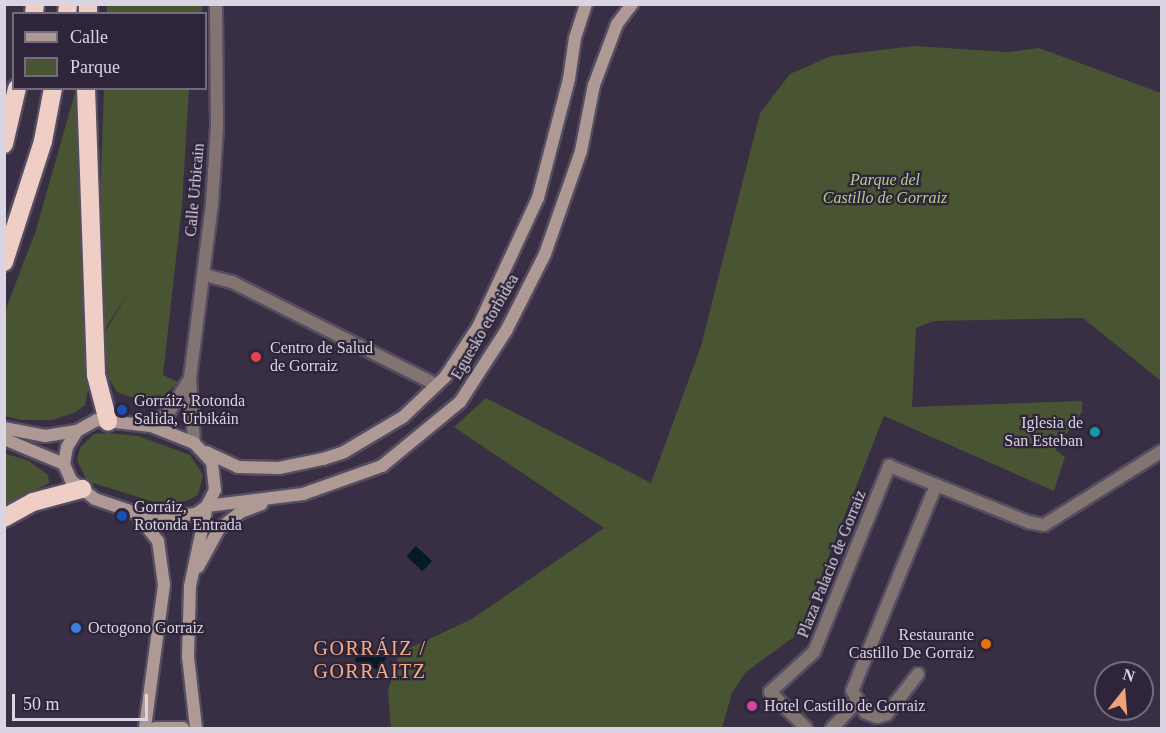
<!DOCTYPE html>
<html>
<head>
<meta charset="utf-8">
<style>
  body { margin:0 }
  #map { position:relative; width:1166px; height:733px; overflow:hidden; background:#382f44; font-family:Georgia,serif }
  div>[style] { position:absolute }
  .green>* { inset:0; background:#485432; transform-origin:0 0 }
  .water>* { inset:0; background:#041a26; transform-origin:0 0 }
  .roads { filter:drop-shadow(2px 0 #554d61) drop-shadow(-2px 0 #554d61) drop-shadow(0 2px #554d61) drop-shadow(0 -2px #554d61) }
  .street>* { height:12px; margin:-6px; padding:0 6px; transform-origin:6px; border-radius:6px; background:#827571 }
  .secondary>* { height:12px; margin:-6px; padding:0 6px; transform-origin:6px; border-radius:6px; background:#ae9994 }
  .highway>* { height:18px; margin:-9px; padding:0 9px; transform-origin:9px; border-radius:9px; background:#efcec6 }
  .dots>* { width:16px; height:16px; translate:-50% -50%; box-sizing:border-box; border:3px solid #2e253a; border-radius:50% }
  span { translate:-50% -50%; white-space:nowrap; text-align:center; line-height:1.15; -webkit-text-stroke:4.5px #2e253a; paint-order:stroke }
  .park-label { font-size:16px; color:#b4cd8b; font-style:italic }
  .street-label { font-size:16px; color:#dbd5e3 }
  .poi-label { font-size:16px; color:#dbd5e3 }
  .left { translate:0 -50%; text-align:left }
  .right { translate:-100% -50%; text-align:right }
  .quarter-label { font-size:20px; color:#f4ab86; letter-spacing:1.5px }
  .frame { position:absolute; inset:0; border:6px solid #dbd5e3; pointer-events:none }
  .legend { position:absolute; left:12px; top:12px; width:195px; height:78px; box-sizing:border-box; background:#2e253a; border:2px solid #736b7e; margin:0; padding:8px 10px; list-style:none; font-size:18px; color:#dbd5e3 }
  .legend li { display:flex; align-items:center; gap:12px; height:30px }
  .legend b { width:30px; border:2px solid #736b7e }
  .north { position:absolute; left:1094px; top:661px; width:60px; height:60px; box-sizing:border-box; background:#2e253a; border:2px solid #736b7e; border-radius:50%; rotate:17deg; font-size:16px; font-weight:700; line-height:24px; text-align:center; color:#dbd5e3 }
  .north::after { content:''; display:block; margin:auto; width:21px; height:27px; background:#f0a27a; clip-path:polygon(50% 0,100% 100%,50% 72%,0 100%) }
  .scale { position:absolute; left:12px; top:694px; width:136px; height:27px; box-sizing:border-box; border:3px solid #dbd5e3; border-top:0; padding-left:8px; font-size:18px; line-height:21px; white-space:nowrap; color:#dbd5e3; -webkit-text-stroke:4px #2e253a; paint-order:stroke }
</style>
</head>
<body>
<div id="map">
  <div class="green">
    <i style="left:107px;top:5px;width:95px;height:8px"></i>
    <i style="clip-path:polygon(914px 46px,1008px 52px,1039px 48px,1161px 93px,1161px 381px,1083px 318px,933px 321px,916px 328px,912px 407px,1082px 401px,1082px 412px,1067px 433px,1057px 435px,1056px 450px,1065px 457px,1054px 491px,884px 416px,798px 634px,746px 672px,732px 693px,722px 728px,391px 728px,388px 691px,399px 653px,472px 619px,604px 528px,454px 427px,486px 398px,651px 483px,701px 346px,760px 113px,790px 74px,831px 56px)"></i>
    <i style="clip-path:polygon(76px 89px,89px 385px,85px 405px,74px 413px,52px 420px,21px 420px,5px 416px,4px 314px,36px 230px)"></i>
    <i style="clip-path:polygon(104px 89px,189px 89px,182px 205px,163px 375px,178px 382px,163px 397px,139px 400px,117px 392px,109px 379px,100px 341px,129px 291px,95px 345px)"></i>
    <i style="clip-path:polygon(109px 433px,138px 436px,190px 455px,203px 475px,198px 495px,178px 505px,160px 504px,87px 481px,77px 460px,80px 448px,94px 434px)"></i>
    <i style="clip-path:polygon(4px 453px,29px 461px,48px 475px,49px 483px,5px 505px)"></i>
  </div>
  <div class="water">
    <i style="left:416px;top:546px;width:22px;height:14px;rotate:43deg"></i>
    <i style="left:360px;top:647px;width:28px;height:15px;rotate:21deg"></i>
  </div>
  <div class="roads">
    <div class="street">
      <i style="left:204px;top:275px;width:29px;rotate:14deg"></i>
      <i style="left:232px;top:282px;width:229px;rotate:26.7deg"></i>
      <i style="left:151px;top:426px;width:23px;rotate:-38deg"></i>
      <i style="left:169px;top:412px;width:36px;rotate:-58deg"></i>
      <i style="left:194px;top:443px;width:65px;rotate:-93.5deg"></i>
      <i style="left:190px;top:378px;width:175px;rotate:-82.8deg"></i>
      <i style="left:212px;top:204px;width:78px;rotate:-86.3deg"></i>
      <i style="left:217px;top:126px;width:122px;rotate:-90.5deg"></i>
      <i style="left:918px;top:674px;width:51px;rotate:127.8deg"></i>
      <i style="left:887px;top:714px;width:10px;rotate:163deg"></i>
      <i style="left:877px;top:717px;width:12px;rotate:-160deg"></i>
      <i style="left:866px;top:713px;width:26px;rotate:-122deg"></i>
      <i style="left:852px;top:691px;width:222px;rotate:-67.8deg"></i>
      <i style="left:806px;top:728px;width:51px;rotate:-135deg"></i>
      <i style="left:770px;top:692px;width:59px;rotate:-42.3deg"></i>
      <i style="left:814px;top:652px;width:201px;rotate:-68deg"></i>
      <i style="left:889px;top:466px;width:150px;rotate:21.9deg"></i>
      <i style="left:1028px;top:522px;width:16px;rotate:11deg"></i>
      <i style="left:1044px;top:525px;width:139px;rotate:-32.1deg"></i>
      <i style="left:832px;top:728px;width:36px;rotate:-46deg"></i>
    </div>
    <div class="secondary">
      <i style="left:97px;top:420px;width:54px;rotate:6.3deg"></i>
      <i style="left:151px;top:426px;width:46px;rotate:21.6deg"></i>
      <i style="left:194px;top:443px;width:26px;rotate:47deg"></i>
      <i style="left:212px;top:462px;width:28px;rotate:84deg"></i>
      <i style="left:215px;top:490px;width:18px;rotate:117deg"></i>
      <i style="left:207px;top:506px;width:14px;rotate:144deg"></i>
      <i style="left:196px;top:514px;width:35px;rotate:175deg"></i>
      <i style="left:161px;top:517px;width:25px;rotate:-171deg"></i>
      <i style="left:136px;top:513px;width:43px;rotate:-161.1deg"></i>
      <i style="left:95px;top:499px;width:31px;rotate:-142deg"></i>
      <i style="left:71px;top:480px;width:17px;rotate:-114deg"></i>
      <i style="left:64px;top:464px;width:17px;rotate:-80deg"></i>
      <i style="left:67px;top:447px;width:19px;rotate:-58deg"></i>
      <i style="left:77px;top:431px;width:23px;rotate:-29deg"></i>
      <i style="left:4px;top:428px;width:42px;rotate:11deg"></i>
      <i style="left:45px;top:436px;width:32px;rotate:-9deg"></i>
      <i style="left:4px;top:439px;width:65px;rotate:22.6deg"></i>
      <i style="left:206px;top:452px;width:35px;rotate:25deg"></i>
      <i style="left:238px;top:467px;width:41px;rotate:1.4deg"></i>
      <i style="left:279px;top:468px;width:45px;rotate:-11.6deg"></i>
      <i style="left:323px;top:459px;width:22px;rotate:-18deg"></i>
      <i style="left:344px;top:452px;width:69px;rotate:-30.7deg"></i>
      <i style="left:403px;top:417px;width:58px;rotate:-43.6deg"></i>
      <i style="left:445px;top:377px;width:60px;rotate:-56.6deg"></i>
      <i style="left:478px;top:327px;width:142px;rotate:-65.1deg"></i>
      <i style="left:538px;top:198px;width:123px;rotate:-75.4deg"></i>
      <i style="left:569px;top:79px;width:41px;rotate:-81.7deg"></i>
      <i style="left:575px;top:38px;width:36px;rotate:-72deg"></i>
      <i style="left:207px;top:506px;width:97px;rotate:-7.1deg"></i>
      <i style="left:303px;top:494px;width:84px;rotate:-19.5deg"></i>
      <i style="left:382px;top:466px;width:101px;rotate:-39.4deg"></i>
      <i style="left:460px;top:402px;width:85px;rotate:-57.1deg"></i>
      <i style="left:506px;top:331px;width:86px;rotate:-63.1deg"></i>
      <i style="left:545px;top:254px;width:109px;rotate:-70.7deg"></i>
      <i style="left:581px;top:151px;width:67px;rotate:-78.9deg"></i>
      <i style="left:594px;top:85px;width:65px;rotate:-69.3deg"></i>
      <i style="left:617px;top:24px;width:25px;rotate:-53deg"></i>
      <i style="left:136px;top:513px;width:36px;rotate:52deg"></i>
      <i style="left:158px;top:541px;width:44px;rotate:82.2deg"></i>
      <i style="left:164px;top:585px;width:144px;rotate:97.6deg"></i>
      <i style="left:198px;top:567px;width:43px;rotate:-61.1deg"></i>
      <i style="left:219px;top:529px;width:28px;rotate:-38deg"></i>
      <i style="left:241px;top:512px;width:22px;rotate:-21deg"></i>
      <i style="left:155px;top:728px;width:28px"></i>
      <i style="left:196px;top:728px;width:71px;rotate:-96.4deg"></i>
      <i style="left:188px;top:657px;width:71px;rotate:-88.4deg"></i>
      <i style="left:190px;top:586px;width:82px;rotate:-78deg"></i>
    </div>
    <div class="highway">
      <i style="left:34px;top:14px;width:10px;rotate:-84deg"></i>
      <i style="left:67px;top:14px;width:10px;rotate:-84deg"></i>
      <i style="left:88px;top:14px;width:10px;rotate:-90deg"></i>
      <i style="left:86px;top:88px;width:287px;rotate:88deg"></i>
      <i style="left:96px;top:375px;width:48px;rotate:75.4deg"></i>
      <i style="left:4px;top:144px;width:57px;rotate:-76.9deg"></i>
      <i style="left:4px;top:262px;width:127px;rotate:-72.1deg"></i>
      <i style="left:43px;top:141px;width:54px;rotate:-79.3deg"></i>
      <i style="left:4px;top:518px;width:33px;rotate:-29deg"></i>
      <i style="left:33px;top:502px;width:51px;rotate:-14.9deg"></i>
    </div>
  </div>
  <div class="dots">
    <i style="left:256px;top:357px;background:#e0444e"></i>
    <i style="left:122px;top:410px;background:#1a4fb4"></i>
    <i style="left:1095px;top:432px;background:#0f9aa8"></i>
    <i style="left:122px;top:516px;background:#1a4fb4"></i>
    <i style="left:76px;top:628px;background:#3f7fe0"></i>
    <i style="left:986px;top:644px;background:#e8710a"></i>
    <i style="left:752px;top:706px;background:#d1479c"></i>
  </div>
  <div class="park-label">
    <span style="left:885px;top:189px">Parque del<br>Castillo de Gorraiz</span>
  </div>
  <div class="street-label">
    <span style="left:195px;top:190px;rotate:-85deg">Calle Urbicain</span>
    <span style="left:485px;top:327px;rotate:-60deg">Eguesko etorbidea</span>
    <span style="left:832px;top:564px;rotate:-68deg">Plaza Palacio de Gorraiz</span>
  </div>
  <div class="poi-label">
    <span class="left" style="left:270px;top:357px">Centro de Salud<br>de Gorraiz</span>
    <span class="left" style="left:134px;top:410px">Gorráiz, Rotonda<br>Salida, Urbikáin</span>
    <span class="right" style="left:1083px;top:432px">Iglesia de<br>San Esteban</span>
    <span class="left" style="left:134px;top:516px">Gorráiz,<br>Rotonda Entrada</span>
    <span class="left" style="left:88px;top:628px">Octogono Gorraiz</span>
    <span class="right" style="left:974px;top:644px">Restaurante<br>Castillo De Gorraiz</span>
    <span class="left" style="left:764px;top:706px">Hotel Castillo de Gorraiz</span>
  </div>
  <div class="quarter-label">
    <span style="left:370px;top:660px">GORRÁIZ /<br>GORRAITZ</span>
  </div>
  <div class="frame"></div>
  <ul class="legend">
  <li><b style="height:8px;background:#ae9994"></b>Calle</li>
  <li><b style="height:16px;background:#485432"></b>Parque</li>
  </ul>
  <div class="north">N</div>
  <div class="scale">50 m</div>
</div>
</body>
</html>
